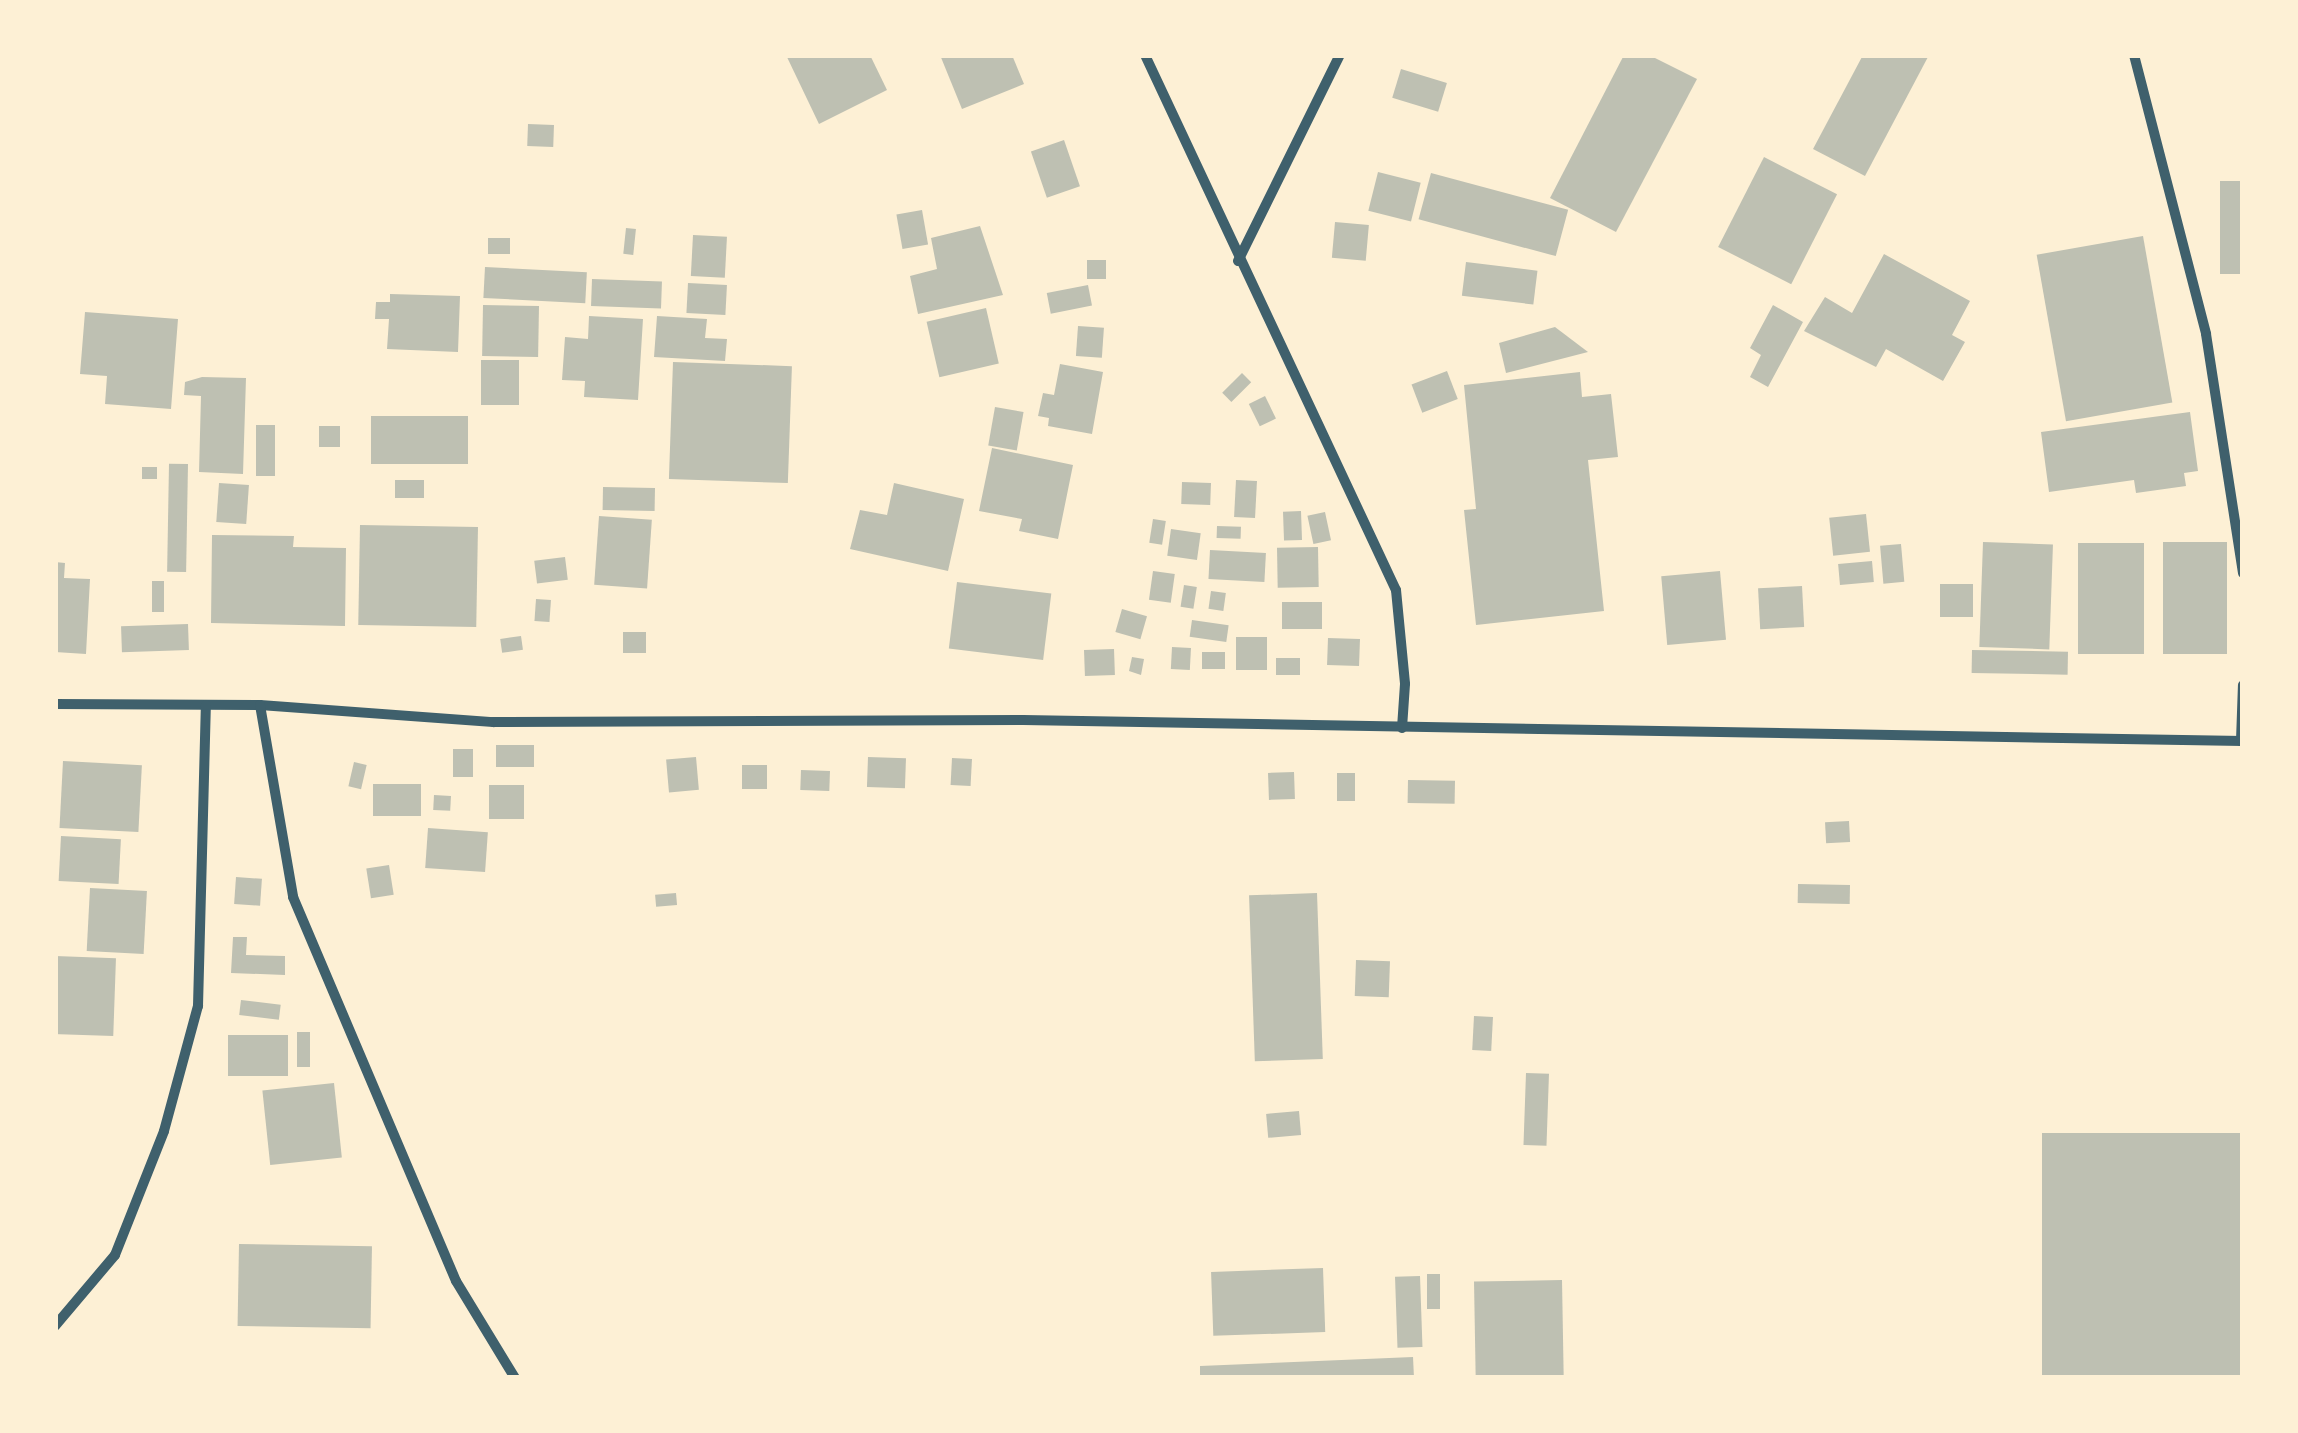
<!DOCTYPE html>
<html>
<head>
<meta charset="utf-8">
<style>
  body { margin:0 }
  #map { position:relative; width:2298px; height:1433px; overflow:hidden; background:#fdf0d5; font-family:Karla,sans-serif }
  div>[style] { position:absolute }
  .building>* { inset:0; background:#bec0b2; transform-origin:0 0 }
  .minor>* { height:10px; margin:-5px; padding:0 5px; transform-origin:5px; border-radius:5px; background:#3f606c }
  span { translate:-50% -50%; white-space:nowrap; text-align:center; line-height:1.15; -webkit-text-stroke:8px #fdf0d5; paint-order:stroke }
  .frame { position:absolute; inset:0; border:58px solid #fdf0d5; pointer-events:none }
</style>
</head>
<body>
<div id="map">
  <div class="building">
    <i style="clip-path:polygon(786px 55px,870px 55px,887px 90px,819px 124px)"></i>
    <i style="clip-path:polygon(940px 55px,1012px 55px,1024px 84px,962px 109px)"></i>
    <i style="clip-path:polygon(1624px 55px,1649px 55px,1697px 79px,1616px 232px,1550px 198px)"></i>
    <i style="clip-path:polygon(1863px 55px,1929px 55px,1865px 176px,1813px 149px)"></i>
    <i style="left:1401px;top:69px;width:48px;height:30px;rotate:17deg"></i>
    <i style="left:528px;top:124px;width:26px;height:22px;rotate:2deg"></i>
    <i style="left:1064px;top:140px;width:49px;height:35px;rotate:71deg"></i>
    <i style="left:1764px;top:157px;width:82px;height:101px;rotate:27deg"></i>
    <i style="left:1378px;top:172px;width:44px;height:40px;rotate:14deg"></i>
    <i style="left:1431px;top:173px;width:142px;height:48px;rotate:15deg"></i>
    <i style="left:2220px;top:181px;width:23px;height:93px"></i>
    <i style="left:922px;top:210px;width:35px;height:26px;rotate:80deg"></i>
    <i style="left:1335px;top:222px;width:34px;height:36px;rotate:5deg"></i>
    <i style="clip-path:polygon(980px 226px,1003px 295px,918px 314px,910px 276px,937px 269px,931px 238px)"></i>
    <i style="left:626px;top:228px;width:10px;height:26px;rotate:6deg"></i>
    <i style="left:693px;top:235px;width:34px;height:41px;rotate:3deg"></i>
    <i style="left:2143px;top:236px;width:169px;height:108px;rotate:80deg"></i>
    <i style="left:510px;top:238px;width:16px;height:22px;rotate:90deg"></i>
    <i style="clip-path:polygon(1884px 254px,1970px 301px,1952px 335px,1965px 342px,1943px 381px,1886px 349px,1876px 367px,1804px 331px,1825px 297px,1852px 313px)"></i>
    <i style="left:1087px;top:260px;width:19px;height:19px"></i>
    <i style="left:1466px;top:262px;width:72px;height:34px;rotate:7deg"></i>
    <i style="left:485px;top:267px;width:102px;height:31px;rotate:3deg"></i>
    <i style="left:592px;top:279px;width:70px;height:27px;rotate:2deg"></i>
    <i style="left:688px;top:283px;width:39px;height:30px;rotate:3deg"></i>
    <i style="left:1088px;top:285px;width:21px;height:42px;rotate:79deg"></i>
    <i style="clip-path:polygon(390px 294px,460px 296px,458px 352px,387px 349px,389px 319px,375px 319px,376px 302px,390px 302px)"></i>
    <i style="left:483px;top:305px;width:56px;height:51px;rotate:1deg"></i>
    <i style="clip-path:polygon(1773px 305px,1803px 322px,1768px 387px,1750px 377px,1761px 355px,1750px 348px)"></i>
    <i style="left:986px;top:308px;width:57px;height:61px;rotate:77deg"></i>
    <i style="clip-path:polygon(85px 312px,178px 319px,171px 409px,105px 404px,107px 376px,80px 374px)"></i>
    <i style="clip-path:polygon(589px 316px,643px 319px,638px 400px,584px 397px,585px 381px,562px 380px,565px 337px,588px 339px)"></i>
    <i style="clip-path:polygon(657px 316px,707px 319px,705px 338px,727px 339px,725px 361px,654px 357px)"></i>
    <i style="left:1078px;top:326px;width:26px;height:30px;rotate:4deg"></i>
    <i style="clip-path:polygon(1555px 327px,1588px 352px,1506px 373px,1499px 343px)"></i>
    <i style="left:481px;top:360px;width:38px;height:45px"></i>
    <i style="left:673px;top:362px;width:119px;height:117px;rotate:2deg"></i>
    <i style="clip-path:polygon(1060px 364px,1103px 372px,1092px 434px,1048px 426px,1049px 418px,1038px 416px,1043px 393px,1054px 395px)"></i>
    <i style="left:1447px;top:371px;width:30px;height:38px;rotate:69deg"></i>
    <i style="clip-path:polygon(1580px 372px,1582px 397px,1611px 394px,1618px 457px,1588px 460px,1604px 611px,1476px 625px,1464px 510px,1476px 509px,1464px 385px)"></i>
    <i style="left:1242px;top:373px;width:13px;height:28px;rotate:45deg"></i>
    <i style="clip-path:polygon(202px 377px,246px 378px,243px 474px,199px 472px,201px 396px,184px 395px,185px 382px)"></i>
    <i style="left:1265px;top:396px;width:25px;height:18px;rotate:64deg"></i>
    <i style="left:995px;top:407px;width:29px;height:39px;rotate:10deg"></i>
    <i style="clip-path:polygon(2190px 412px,2198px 471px,2184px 473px,2186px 486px,2136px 493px,2134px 480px,2049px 492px,2041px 432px)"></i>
    <i style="left:371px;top:416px;width:97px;height:48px"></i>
    <i style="left:275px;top:425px;width:51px;height:19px;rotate:90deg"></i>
    <i style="left:319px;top:426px;width:21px;height:21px"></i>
    <i style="clip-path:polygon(992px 448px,1073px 465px,1058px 539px,1019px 531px,1022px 519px,979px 511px)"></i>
    <i style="left:188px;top:464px;width:108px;height:19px;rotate:91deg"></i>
    <i style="left:142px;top:467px;width:15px;height:12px"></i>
    <i style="left:395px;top:480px;width:29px;height:18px"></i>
    <i style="left:1236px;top:480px;width:21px;height:37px;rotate:3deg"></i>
    <i style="left:1182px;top:482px;width:29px;height:22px;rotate:2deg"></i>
    <i style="left:219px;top:483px;width:30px;height:39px;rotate:4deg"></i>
    <i style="clip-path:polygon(894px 483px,964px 499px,948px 571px,850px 549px,860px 510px,887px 515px)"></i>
    <i style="left:603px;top:487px;width:52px;height:23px;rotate:1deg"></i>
    <i style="left:1301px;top:511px;width:29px;height:18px;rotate:88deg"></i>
    <i style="left:1325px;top:512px;width:29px;height:18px;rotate:78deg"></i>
    <i style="left:1866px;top:514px;width:38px;height:37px;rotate:84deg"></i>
    <i style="left:599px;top:516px;width:53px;height:69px;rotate:4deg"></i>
    <i style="left:1153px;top:519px;width:13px;height:24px;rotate:9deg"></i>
    <i style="left:360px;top:525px;width:118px;height:100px;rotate:1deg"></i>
    <i style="left:1217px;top:526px;width:24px;height:12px;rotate:2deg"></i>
    <i style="left:1171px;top:529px;width:30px;height:27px;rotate:8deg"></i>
    <i style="clip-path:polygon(212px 535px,294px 536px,293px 547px,346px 548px,345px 626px,211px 623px)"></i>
    <i style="left:1983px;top:542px;width:70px;height:105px;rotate:2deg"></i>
    <i style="left:2163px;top:542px;width:64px;height:112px"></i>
    <i style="left:2078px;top:543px;width:66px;height:111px"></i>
    <i style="left:1901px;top:544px;width:38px;height:21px;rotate:85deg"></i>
    <i style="left:1318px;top:547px;width:40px;height:41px;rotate:89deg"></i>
    <i style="left:1210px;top:550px;width:56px;height:29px;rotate:3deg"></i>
    <i style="left:565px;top:557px;width:23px;height:31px;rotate:83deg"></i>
    <i style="left:1872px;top:561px;width:21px;height:34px;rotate:85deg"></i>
    <i style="clip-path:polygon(55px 562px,65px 563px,64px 578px,90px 579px,86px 654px,55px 652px)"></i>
    <i style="left:1153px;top:571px;width:22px;height:29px;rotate:8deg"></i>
    <i style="left:1720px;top:571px;width:69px;height:59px;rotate:85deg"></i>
    <i style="left:152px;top:581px;width:12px;height:31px"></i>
    <i style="left:957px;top:582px;width:95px;height:67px;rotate:7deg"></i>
    <i style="left:1940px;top:584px;width:33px;height:33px"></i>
    <i style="left:1184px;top:585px;width:13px;height:22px;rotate:9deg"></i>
    <i style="left:1802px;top:586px;width:41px;height:44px;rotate:87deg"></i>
    <i style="left:1211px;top:591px;width:15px;height:18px;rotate:8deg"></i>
    <i style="left:536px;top:599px;width:15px;height:22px;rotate:4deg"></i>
    <i style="left:1282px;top:602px;width:40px;height:27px"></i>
    <i style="left:1122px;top:609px;width:26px;height:24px;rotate:16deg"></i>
    <i style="left:1192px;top:620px;width:37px;height:17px;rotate:8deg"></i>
    <i style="left:188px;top:624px;width:26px;height:67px;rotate:88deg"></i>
    <i style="left:623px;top:632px;width:23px;height:21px"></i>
    <i style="left:521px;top:636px;width:14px;height:21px;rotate:82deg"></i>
    <i style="left:1267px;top:637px;width:33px;height:31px;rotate:90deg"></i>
    <i style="left:1328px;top:638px;width:32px;height:27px;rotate:2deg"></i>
    <i style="left:1172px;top:647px;width:19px;height:22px;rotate:3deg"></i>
    <i style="left:1114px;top:649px;width:26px;height:30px;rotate:88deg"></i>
    <i style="left:1972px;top:650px;width:96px;height:23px;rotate:1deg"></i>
    <i style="left:1202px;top:652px;width:23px;height:17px"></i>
    <i style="clip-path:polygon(1132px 657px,1144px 659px,1141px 675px,1129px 671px)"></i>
    <i style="left:1300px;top:658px;width:17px;height:24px;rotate:90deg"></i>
    <i style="left:534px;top:745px;width:22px;height:38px;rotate:90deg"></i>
    <i style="left:453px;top:749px;width:20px;height:28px"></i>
    <i style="left:696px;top:757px;width:33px;height:30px;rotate:85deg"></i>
    <i style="left:868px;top:757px;width:38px;height:30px;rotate:2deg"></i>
    <i style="left:952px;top:758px;width:20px;height:27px;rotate:3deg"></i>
    <i style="left:63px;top:761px;width:79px;height:67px;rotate:3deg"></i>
    <i style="left:354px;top:762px;width:13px;height:25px;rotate:13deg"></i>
    <i style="left:767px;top:765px;width:24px;height:25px;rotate:90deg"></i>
    <i style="left:801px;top:770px;width:29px;height:20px;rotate:2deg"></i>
    <i style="left:1294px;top:772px;width:27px;height:26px;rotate:88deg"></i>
    <i style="left:1337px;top:773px;width:18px;height:28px"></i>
    <i style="left:1408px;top:780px;width:47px;height:23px;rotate:1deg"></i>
    <i style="left:373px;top:784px;width:48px;height:32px"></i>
    <i style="left:489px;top:785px;width:35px;height:34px"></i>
    <i style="left:434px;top:795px;width:17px;height:15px;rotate:3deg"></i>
    <i style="left:1849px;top:821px;width:21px;height:24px;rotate:87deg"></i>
    <i style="left:428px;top:828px;width:60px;height:40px;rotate:4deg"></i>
    <i style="left:61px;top:836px;width:60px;height:45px;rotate:3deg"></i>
    <i style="left:389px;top:865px;width:30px;height:23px;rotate:81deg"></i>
    <i style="left:236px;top:877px;width:26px;height:27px;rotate:4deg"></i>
    <i style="left:1798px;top:884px;width:52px;height:19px;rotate:1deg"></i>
    <i style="left:90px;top:888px;width:57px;height:63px;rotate:3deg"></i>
    <i style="left:676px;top:893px;width:12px;height:21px;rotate:85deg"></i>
    <i style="left:1317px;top:893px;width:166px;height:68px;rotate:88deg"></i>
    <i style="clip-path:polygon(233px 937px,247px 937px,246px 955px,285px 956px,285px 975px,231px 973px)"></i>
    <i style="left:55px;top:956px;width:61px;height:78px;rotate:2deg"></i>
    <i style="left:1356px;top:960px;width:34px;height:36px;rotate:2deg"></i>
    <i style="left:241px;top:1000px;width:40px;height:15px;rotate:7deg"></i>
    <i style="left:1474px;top:1016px;width:19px;height:34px;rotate:3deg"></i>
    <i style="left:297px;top:1032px;width:13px;height:35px"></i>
    <i style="left:228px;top:1035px;width:60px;height:41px"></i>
    <i style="left:1526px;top:1073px;width:23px;height:72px;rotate:2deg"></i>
    <i style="left:334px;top:1083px;width:75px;height:72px;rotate:84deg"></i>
    <i style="left:1299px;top:1111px;width:24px;height:33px;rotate:85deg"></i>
    <i style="left:2042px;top:1133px;width:201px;height:245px"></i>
    <i style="left:239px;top:1244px;width:133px;height:82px;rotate:1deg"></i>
    <i style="left:1323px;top:1268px;width:64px;height:112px;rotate:88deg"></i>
    <i style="left:1427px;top:1274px;width:13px;height:35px"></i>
    <i style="left:1420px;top:1276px;width:71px;height:25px;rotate:88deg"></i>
    <i style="left:1562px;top:1280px;width:98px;height:88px;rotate:89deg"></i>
    <i style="clip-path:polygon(1413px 1357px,1414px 1378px,1200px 1378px,1200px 1366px)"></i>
  </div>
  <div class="minor">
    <i style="left:1145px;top:55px;width:591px;rotate:64.87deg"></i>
    <i style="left:1396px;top:590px;width:94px;rotate:84.5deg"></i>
    <i style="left:1405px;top:684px;width:44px;rotate:93.9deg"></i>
    <i style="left:2134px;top:55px;width:288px;rotate:75.5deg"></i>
    <i style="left:2206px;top:334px;width:242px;rotate:81.2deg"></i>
    <i style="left:1238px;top:261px;width:230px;rotate:-63.7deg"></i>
    <i style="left:55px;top:704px;width:205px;rotate:0.3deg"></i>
    <i style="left:260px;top:705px;width:234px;rotate:4.2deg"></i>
    <i style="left:493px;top:722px;width:530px;rotate:-0.22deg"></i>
    <i style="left:1023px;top:720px;width:1220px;rotate:0.99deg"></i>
    <i style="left:260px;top:705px;width:195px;rotate:80.2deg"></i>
    <i style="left:293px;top:897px;width:417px;rotate:67deg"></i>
    <i style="left:456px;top:1281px;width:114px;rotate:58.7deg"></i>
    <i style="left:2241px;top:741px;width:56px;rotate:-88deg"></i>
    <i style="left:55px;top:1326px;width:93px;rotate:-49.8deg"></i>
    <i style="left:115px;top:1255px;width:133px;rotate:-68.4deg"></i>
    <i style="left:164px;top:1131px;width:130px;rotate:-74.8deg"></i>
    <i style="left:198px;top:1006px;width:301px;rotate:-88.5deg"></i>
  </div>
  <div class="frame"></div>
</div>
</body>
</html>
